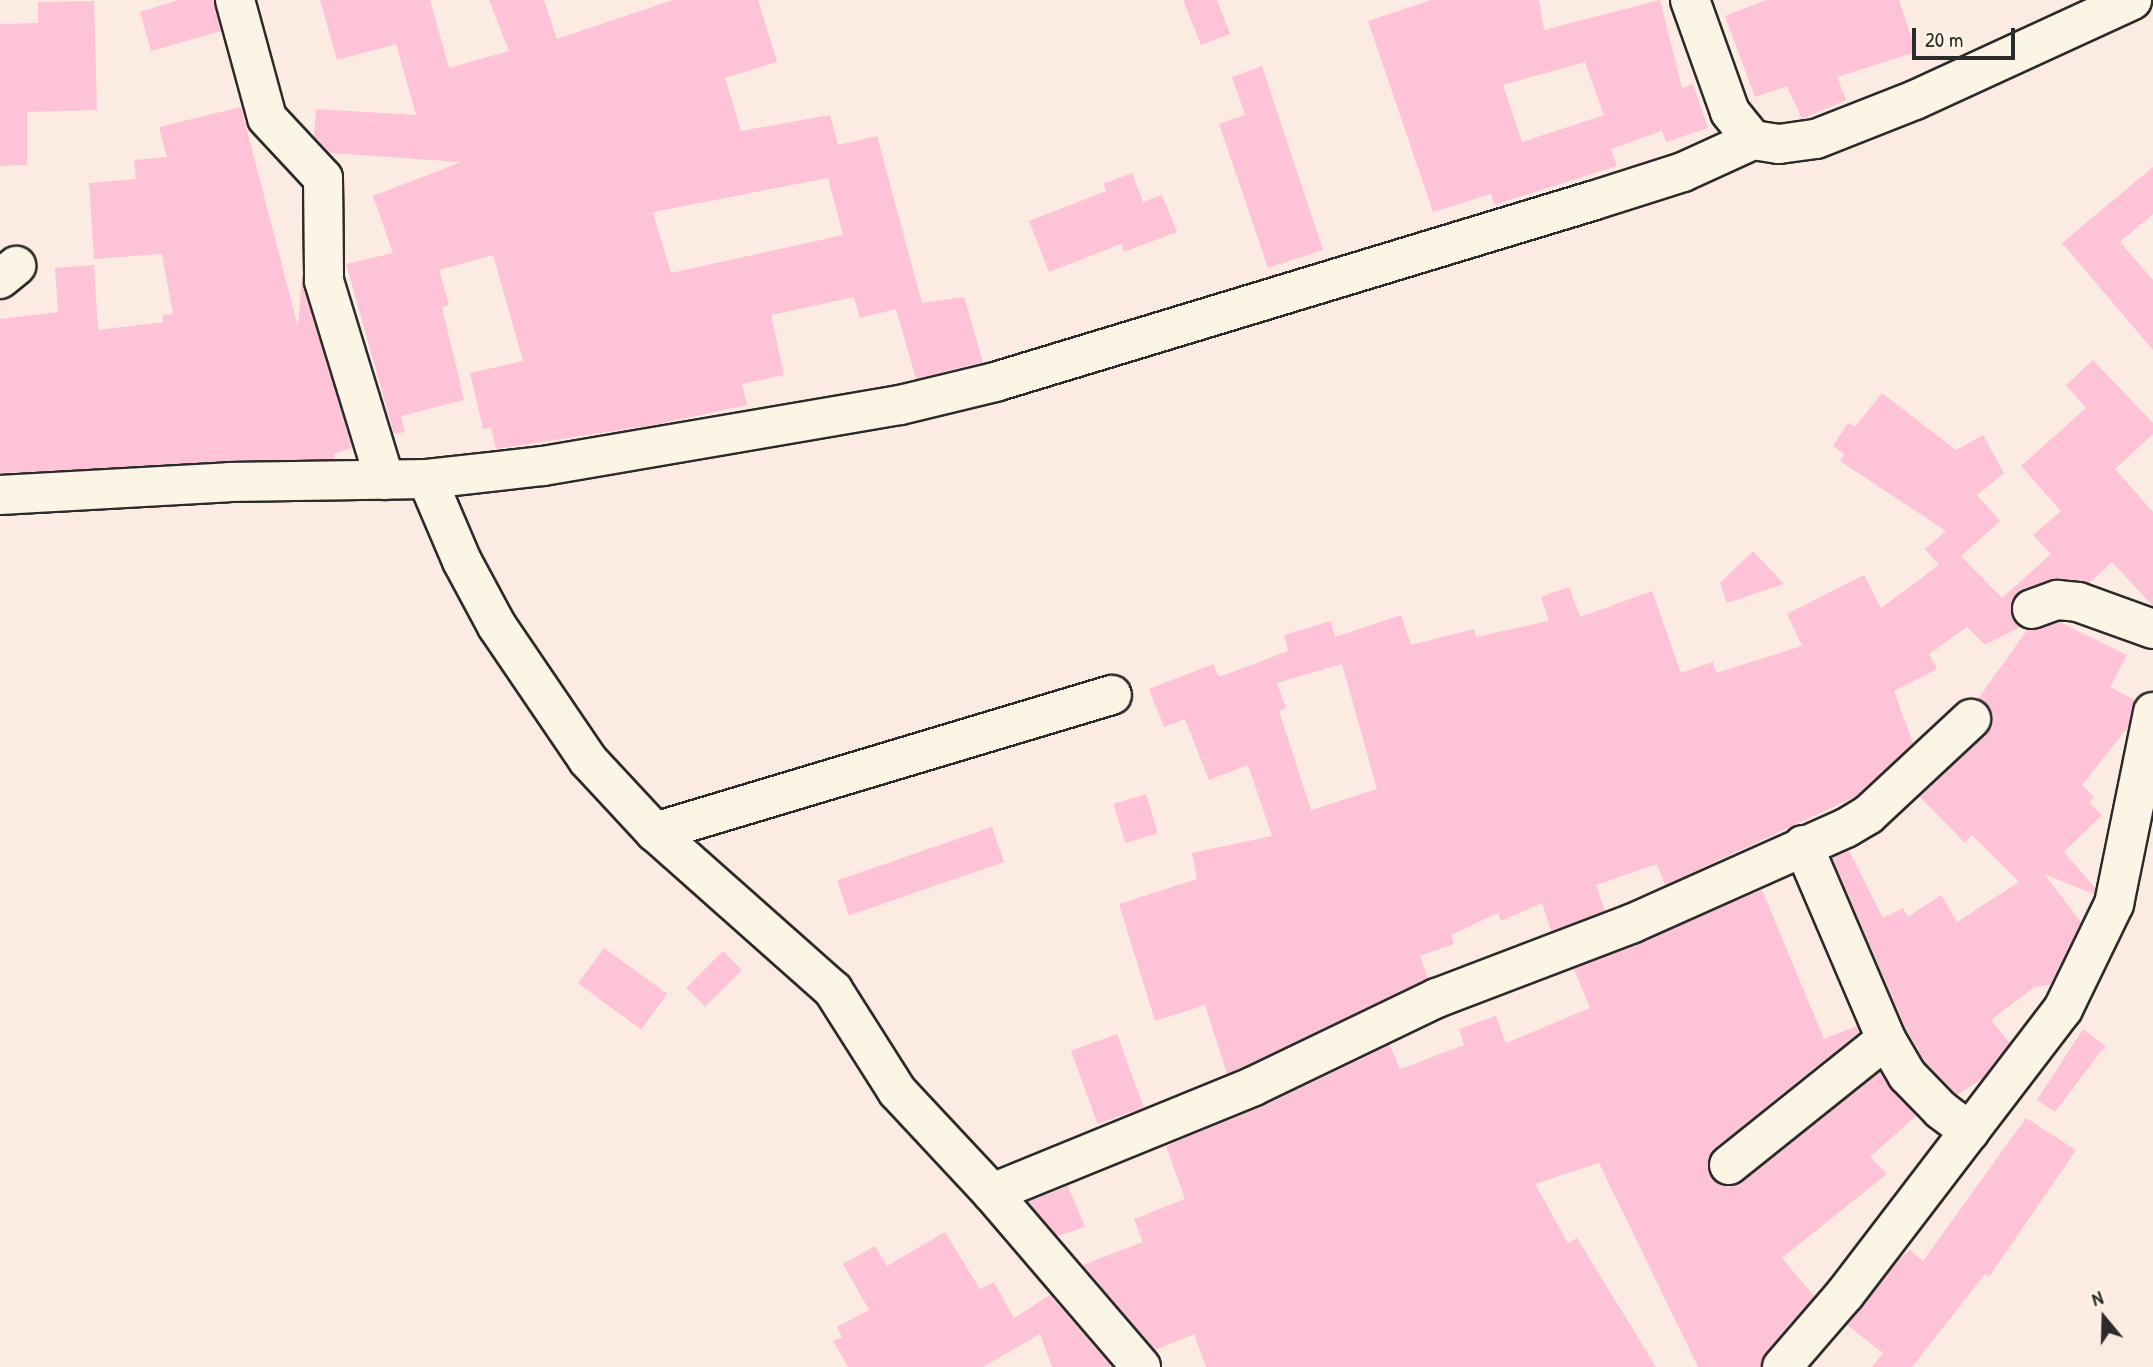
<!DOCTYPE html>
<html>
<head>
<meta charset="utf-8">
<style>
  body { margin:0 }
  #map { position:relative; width:2153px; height:1367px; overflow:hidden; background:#fcebe2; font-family:"Patrick Hand",sans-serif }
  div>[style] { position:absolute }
  .building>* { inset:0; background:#fec3d6; transform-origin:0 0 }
  .roads { filter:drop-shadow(2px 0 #2b2b2b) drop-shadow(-2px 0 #2b2b2b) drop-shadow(0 2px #2b2b2b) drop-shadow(0 -2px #2b2b2b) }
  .minor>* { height:38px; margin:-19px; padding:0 19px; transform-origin:19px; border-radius:19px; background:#fcf5e5 }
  span { translate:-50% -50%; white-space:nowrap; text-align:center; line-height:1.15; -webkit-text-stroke:5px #fcf5e5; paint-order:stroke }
  .north { position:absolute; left:2069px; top:1283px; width:70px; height:70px; -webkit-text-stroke:5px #fcf5e5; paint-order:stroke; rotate:341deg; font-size:19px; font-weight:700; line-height:28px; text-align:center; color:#2b2b2b }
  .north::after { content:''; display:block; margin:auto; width:24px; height:32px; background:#2b2b2b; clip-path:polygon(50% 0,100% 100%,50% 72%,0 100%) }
  .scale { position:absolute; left:1912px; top:28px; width:103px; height:32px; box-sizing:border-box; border:4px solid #2b2b2b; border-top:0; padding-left:9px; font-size:21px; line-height:24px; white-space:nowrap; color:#2b2b2b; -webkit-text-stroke:5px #fcf5e5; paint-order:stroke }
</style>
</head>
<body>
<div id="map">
  <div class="building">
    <i style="clip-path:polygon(179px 0,214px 0,221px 31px,151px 51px,140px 12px)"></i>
    <i style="clip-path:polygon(evenodd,320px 0,430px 0,449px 68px,509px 51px,489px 0,544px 0,557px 39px,673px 0,758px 0,777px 62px,725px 78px,741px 131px,830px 115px,838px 145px,877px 136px,922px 303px,964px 297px,983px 362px,916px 379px,896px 309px,860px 318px,854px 297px,771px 315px,784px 375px,742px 384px,747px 405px,653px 425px,496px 449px,491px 428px,483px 429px,470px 373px,523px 361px,493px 255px,439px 270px,449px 305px,442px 307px,464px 400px,401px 416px,405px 432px,394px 434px,346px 264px,393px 253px,373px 196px,461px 162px,330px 153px,314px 136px,316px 109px,416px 115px,396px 44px,337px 60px,320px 0,828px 178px,843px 235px,671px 273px,653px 212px,828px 178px)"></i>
    <i style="clip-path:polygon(1183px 0,1217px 0,1230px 34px,1201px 45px)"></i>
    <i style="clip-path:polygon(evenodd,1431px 0,1539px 0,1544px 30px,1660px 0,1682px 88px,1693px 84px,1708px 128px,1666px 142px,1662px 131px,1611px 149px,1617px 166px,1494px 205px,1491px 194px,1433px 212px,1368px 21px,1431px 0,1585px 62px,1604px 115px,1522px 142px,1503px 85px,1585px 62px)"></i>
    <i style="clip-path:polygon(1766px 0,1899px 0,1916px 52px,1837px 77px,1846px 100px,1802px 119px,1787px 86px,1755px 97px,1725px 16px)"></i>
    <i style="clip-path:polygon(94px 1px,97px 110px,27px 112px,27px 165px,0 166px,0 24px,38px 23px,38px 2px)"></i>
    <i style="clip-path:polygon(1262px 66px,1323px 250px,1268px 268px,1219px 124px,1245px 115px,1232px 77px)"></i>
    <i style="clip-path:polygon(241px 107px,298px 327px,302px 275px,352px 448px,334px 454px,335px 459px,0 473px,0 319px,58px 312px,55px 268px,94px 265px,98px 330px,163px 322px,163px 315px,173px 314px,162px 254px,94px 259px,89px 183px,136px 179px,134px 160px,167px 157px,159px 127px)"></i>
    <i style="clip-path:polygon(2153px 167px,2153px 214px,2120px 242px,2153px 280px,2153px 350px,2062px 243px)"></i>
    <i style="clip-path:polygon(1132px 173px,1143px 202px,1162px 195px,1177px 232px,1124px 252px,1121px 244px,1049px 272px,1029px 221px,1106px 191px,1103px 184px)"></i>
    <i style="clip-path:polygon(evenodd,2093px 360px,2153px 423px,2153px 434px,2115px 469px,2153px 512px,2153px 606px,2112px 562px,2089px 583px,2058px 578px,2025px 588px,2010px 606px,2020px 627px,1985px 645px,1967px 627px,1929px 654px,1937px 669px,1894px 691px,1913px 743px,1855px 797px,1665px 885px,1657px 864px,1596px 885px,1605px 911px,1551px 931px,1542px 903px,1501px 921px,1498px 913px,1451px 935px,1454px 944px,1420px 956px,1428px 978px,1245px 1066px,1227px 1074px,1205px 1005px,1155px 1021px,1119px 904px,1197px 879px,1192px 853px,1272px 836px,1248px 765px,1209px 780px,1185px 719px,1164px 727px,1149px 689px,1213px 664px,1219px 677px,1288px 651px,1284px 635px,1331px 621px,1335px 637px,1401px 615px,1411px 645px,1474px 629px,1476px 637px,1549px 621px,1541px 597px,1569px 587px,1580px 617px,1652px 591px,1681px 673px,1713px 662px,1716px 673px,1802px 646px,1787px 614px,1864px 575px,1881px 608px,1939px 565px,1925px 549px,1946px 531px,1840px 461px,1844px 454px,1833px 446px,1848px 423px,1855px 427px,1882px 393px,1956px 450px,1983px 435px,2004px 473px,1977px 495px,2000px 521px,1961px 556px,2002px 598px,2051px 554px,2033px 535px,2061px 511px,2021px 466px,2086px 408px,2066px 385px,2093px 360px,1342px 664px,1377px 789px,1311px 810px,1279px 711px,1286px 708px,1277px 683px,1342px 664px)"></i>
    <i style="clip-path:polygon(1753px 551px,1784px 584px,1727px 603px,1720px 583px)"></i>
    <i style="clip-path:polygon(2060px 622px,2127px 655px,2110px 687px,2135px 700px,2128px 727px,2082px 785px,2094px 797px,2089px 802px,2102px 815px,2064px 852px,2095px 888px,2094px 894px,2044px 874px,2081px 922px,2050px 985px,2034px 987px,1991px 1020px,2010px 1043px,1982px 1079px,1957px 1095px,1925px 1062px,1906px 1029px,1832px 858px,1849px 851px,1883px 918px,1903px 908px,1908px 917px,1941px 895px,1957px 922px,2019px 882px,1972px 835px,1965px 843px,1920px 797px,1986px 734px,1992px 715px,1978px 699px,2027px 630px)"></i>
    <i style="left:1146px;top:794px;width:41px;height:34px;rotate:73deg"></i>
    <i style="left:992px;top:827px;width:37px;height:164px;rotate:71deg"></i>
    <i style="clip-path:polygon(1762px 890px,1824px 1039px,1857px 1026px,1859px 1032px,1715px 1148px,1708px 1158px,1712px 1178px,1722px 1186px,1742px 1182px,1880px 1072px,1916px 1116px,1870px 1157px,1887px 1174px,1782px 1258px,1814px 1296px,1765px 1353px,1760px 1367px,1698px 1367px,1599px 1163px,1535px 1184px,1568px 1243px,1577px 1238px,1656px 1367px,1206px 1367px,1194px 1334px,1155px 1350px,1083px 1265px,1143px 1242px,1134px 1219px,1185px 1199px,1166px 1146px,1263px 1106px,1390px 1045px,1400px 1069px,1464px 1045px,1459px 1029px,1496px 1016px,1506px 1043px,1590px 1008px,1574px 969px)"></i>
    <i style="left:604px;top:948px;width:78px;height:44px;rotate:36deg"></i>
    <i style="left:723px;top:951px;width:27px;height:52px;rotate:45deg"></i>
    <i style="clip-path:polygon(2083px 1029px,2105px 1046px,2055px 1112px,2037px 1100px)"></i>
    <i style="left:1117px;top:1034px;width:78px;height:49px;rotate:70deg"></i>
    <i style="clip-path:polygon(2026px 1118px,2076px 1150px,1989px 1277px,1985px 1274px,1912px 1367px,1872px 1367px,1883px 1353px,1847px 1325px,1900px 1258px,1910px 1250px,1923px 1261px)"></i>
    <i style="clip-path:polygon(1068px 1186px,1085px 1227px,1057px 1236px,1028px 1202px)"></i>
    <i style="clip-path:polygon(945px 1232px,980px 1289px,994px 1282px,1014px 1318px,1050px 1295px,1112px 1367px,1052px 1367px,1040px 1334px,983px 1367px,848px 1367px,833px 1341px,842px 1337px,837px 1327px,869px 1310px,843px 1264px,875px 1246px,887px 1266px)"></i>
  </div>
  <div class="roads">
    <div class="minor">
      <i style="left:235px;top:0;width:122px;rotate:74.8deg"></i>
      <i style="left:267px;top:118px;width:82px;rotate:47deg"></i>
      <i style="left:323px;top:178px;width:103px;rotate:89.4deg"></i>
      <i style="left:324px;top:281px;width:208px;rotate:73deg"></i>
      <i style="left:1690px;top:0;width:119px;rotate:70.3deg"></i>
      <i style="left:1730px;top:112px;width:36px;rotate:51deg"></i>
      <i style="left:1753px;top:140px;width:26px;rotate:9deg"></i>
      <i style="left:1779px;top:144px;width:37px;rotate:-8deg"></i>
      <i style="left:1816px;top:139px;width:106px;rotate:-21.5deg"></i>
      <i style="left:1915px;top:100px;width:239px;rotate:-24.7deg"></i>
      <i style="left:0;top:279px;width:21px;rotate:-39deg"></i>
      <i style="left:427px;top:479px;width:89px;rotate:66.9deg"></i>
      <i style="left:462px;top:561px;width:74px;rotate:61.7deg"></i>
      <i style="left:497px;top:626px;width:162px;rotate:55.8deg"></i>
      <i style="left:588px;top:760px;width:98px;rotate:47.1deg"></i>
      <i style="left:655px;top:832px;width:238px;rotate:41.6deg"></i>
      <i style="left:833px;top:990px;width:120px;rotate:57.6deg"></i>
      <i style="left:897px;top:1091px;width:139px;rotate:47deg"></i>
      <i style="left:992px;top:1193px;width:229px;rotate:49.4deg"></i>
      <i style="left:0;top:495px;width:229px;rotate:-3.2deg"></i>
      <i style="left:229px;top:482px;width:198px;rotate:-0.9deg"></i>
      <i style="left:427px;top:479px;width:117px;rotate:-6.4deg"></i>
      <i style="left:543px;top:466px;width:362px;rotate:-9.7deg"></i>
      <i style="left:900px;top:405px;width:98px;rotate:-13.6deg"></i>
      <i style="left:995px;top:382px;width:624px;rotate:-16.87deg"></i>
      <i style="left:1592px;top:201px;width:96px;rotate:-17.7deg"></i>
      <i style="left:1683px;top:172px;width:77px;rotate:-24.6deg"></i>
      <i style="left:2032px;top:609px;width:27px;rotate:-20deg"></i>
      <i style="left:2057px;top:600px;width:21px;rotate:5deg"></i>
      <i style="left:2078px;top:602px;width:80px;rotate:19.8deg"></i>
      <i style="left:655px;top:832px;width:477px;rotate:-16.7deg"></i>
      <i style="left:1803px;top:845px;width:211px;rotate:66.8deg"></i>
      <i style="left:1886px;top:1039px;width:42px;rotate:59.7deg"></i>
      <i style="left:1907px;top:1075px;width:49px;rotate:45.8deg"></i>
      <i style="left:1941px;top:1110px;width:36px;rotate:37deg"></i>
      <i style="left:1729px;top:1165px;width:201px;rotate:-38.7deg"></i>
      <i style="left:992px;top:1193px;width:283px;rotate:-22.2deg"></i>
      <i style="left:1254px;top:1086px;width:203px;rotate:-25.7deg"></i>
      <i style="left:1437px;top:998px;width:208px;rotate:-20.9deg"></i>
      <i style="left:1631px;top:924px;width:235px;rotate:-24.1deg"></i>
      <i style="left:1846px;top:828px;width:26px;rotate:-31deg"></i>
      <i style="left:1868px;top:815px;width:141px;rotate:-43deg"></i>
      <i style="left:1782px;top:1367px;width:96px;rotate:-49.2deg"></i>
      <i style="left:1845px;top:1294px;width:359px;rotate:-52.6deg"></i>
      <i style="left:2063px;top:1009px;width:117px;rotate:-64.1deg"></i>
      <i style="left:2114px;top:904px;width:196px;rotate:-78.5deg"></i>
    </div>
  </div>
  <div class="north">N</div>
  <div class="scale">20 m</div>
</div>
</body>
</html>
